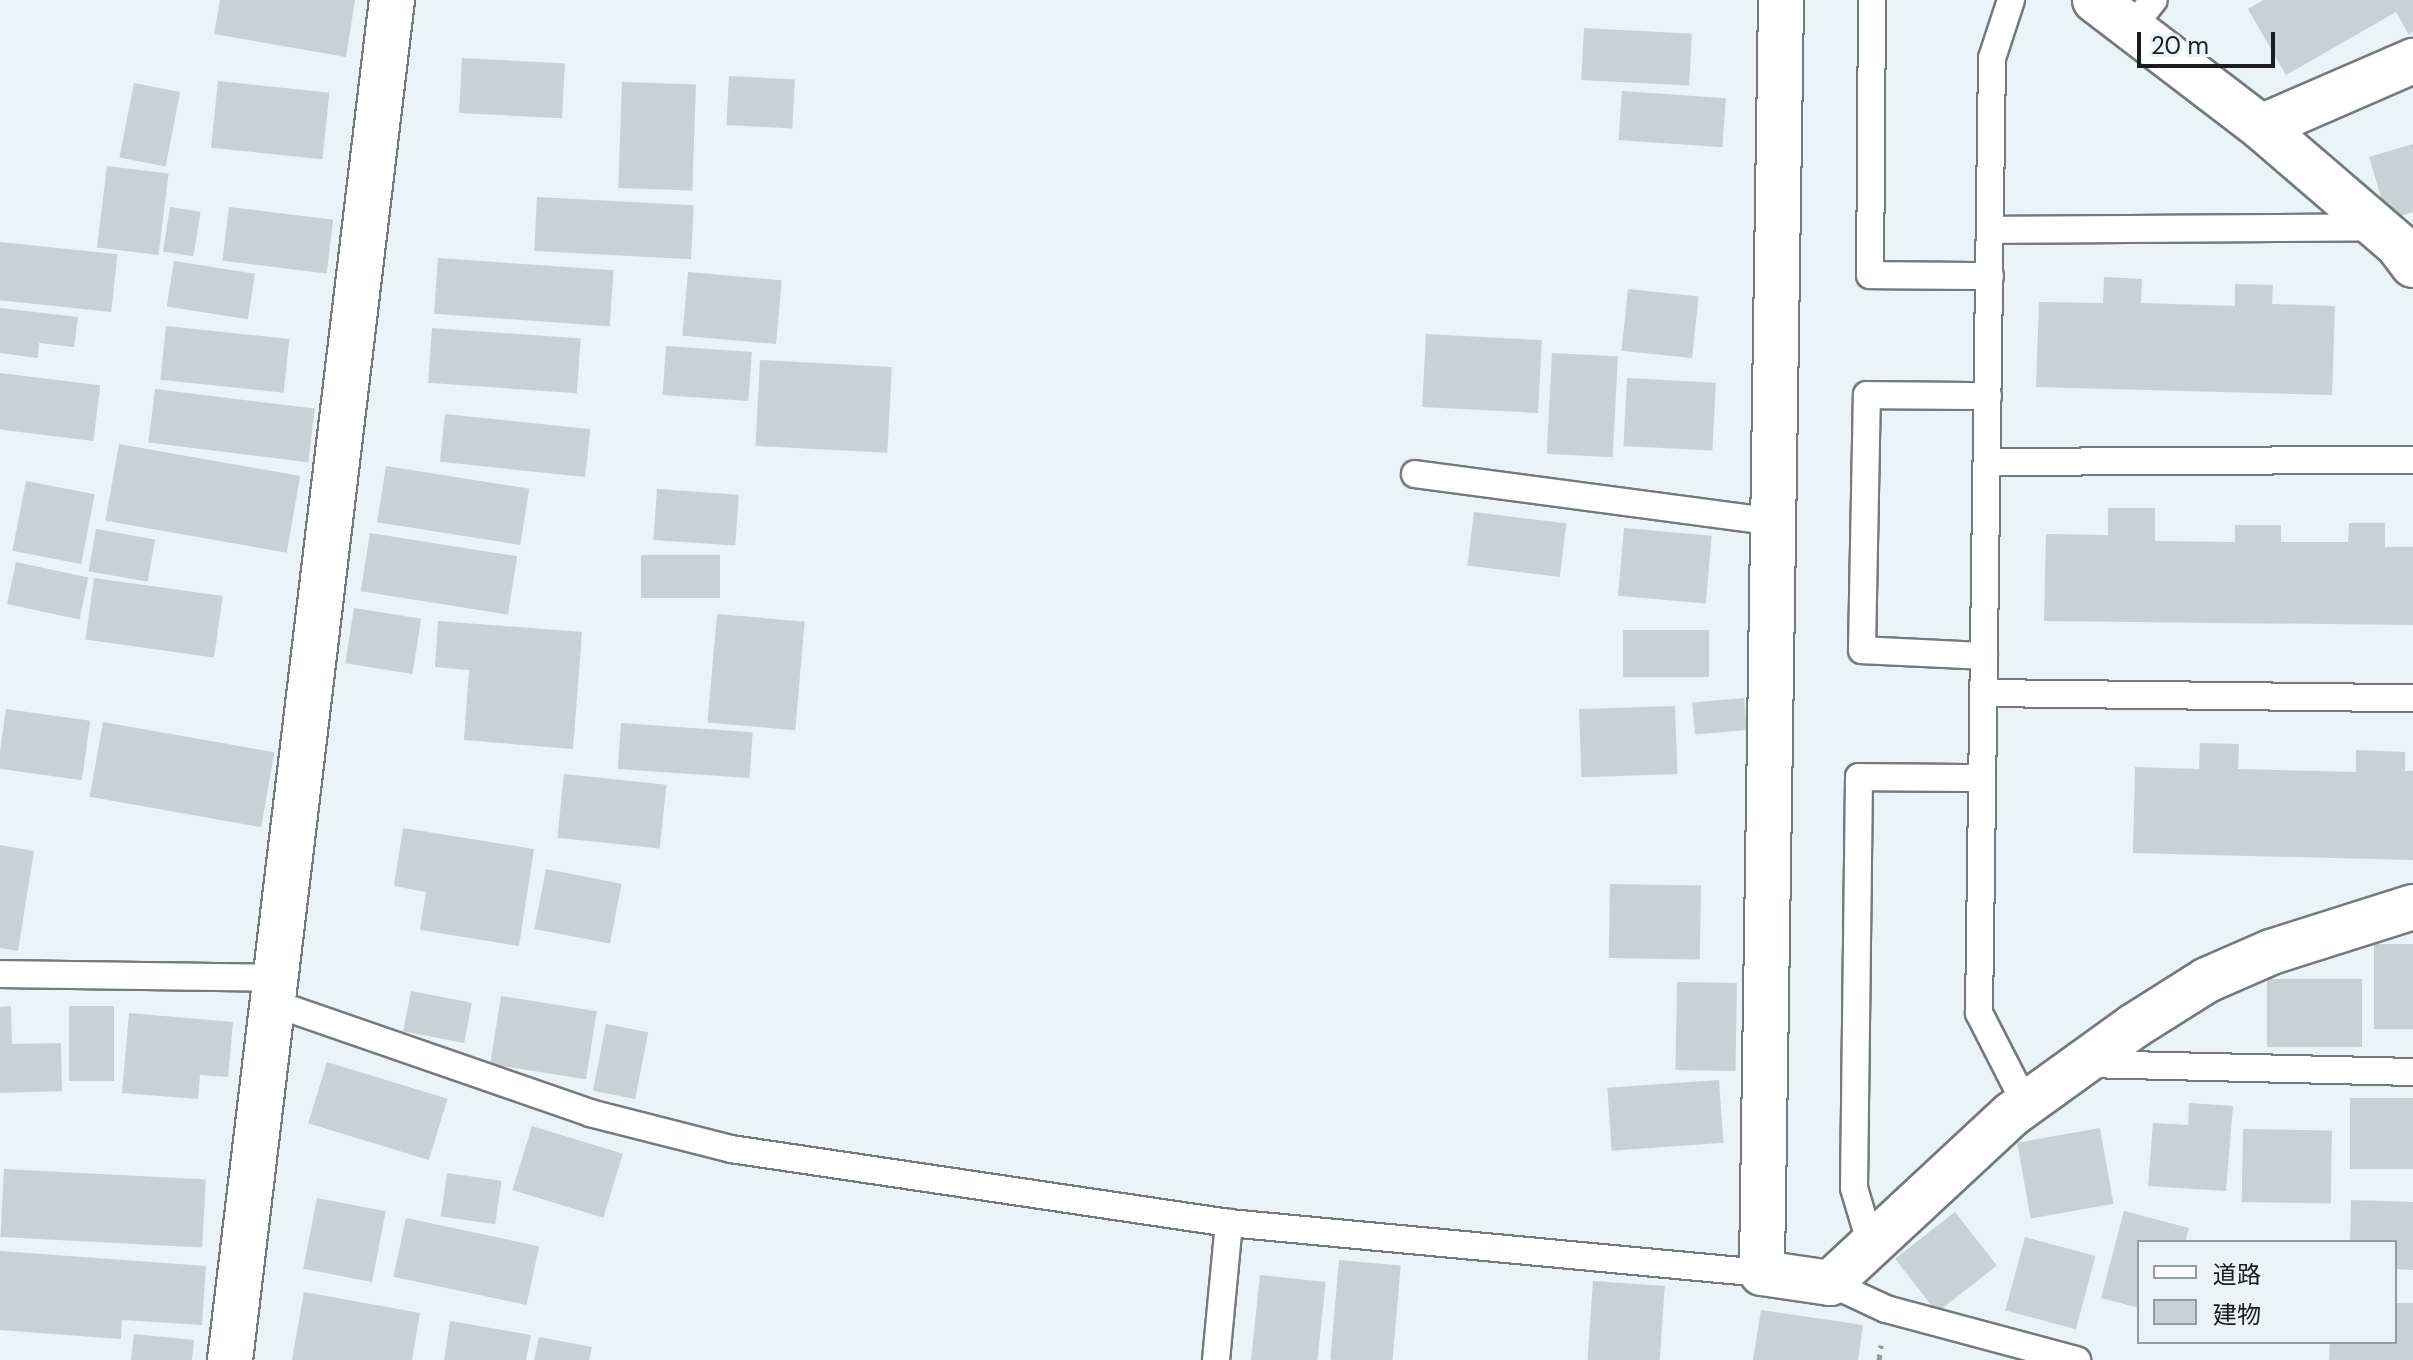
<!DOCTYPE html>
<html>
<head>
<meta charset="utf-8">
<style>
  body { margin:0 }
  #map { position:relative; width:2413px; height:1360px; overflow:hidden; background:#eaf3f5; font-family:"DM Sans","Noto Sans JP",sans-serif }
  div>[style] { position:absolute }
  .building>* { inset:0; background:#c8d1d3; transform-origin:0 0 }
  .path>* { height:5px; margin-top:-2.5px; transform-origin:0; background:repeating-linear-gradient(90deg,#949b9c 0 6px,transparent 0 12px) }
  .roads { filter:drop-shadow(2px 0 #737b7d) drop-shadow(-2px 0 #737b7d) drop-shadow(0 2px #737b7d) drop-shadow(0 -2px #737b7d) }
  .service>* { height:26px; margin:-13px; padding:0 13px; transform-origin:13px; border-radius:13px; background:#fff }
  .minor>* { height:44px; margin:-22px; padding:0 22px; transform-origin:22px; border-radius:22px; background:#fff }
  .tertiary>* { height:44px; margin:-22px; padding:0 22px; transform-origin:22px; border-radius:22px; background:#fff }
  span { translate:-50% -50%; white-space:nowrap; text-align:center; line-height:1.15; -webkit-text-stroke:6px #eaf3f5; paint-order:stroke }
  .legend { position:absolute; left:2137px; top:1240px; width:260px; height:104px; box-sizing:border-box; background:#eaf3f5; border:2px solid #969d9f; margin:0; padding:10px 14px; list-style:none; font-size:24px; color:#191d1d }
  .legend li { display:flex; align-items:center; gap:16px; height:40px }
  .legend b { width:40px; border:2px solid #969d9f }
  .scale { position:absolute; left:2137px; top:32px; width:138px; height:36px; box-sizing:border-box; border:4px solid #191d1d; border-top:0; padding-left:10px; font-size:24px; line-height:28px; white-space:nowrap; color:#191d1d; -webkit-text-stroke:6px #eaf3f5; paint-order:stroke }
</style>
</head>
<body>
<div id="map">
  <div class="building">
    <i style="clip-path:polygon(220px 0,355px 0,346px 57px,214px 34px)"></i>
    <i style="clip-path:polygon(2263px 0,2413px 0,2413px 32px,2409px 35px,2396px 12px,2286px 75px,2248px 9px)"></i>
    <i style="left:1584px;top:28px;width:108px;height:52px;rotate:3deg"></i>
    <i style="left:462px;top:58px;width:103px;height:55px;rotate:3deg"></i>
    <i style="left:729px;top:76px;width:66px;height:49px;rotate:3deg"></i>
    <i style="left:218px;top:81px;width:112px;height:67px;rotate:6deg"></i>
    <i style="left:622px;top:82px;width:74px;height:106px;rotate:2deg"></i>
    <i style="left:134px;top:83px;width:47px;height:76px;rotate:11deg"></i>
    <i style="left:1622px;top:91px;width:104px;height:49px;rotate:4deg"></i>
    <i style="clip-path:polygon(2413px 144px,2413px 212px,2388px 220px,2369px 157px)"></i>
    <i style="left:107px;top:166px;width:62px;height:82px;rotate:7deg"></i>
    <i style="left:537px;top:197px;width:157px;height:54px;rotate:3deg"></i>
    <i style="left:170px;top:207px;width:31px;height:45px;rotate:9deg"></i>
    <i style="left:229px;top:207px;width:105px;height:54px;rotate:7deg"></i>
    <i style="left:0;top:242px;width:118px;height:58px;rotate:6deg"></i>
    <i style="left:438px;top:258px;width:176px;height:56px;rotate:4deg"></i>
    <i style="left:174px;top:261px;width:82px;height:46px;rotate:9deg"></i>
    <i style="left:688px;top:272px;width:94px;height:64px;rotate:5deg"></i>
    <i style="clip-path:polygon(2104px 277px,2142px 279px,2141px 303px,2235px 306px,2235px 284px,2273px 285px,2272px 304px,2335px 306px,2332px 395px,2036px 387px,2039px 302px,2103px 303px)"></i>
    <i style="left:1628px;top:289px;width:71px;height:62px;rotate:6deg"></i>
    <i style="clip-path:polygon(0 308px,78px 317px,74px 347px,39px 343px,38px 358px,0 353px)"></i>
    <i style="left:166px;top:326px;width:124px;height:54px;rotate:6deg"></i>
    <i style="left:432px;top:328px;width:149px;height:55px;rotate:4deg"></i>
    <i style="left:1426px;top:334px;width:116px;height:73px;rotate:3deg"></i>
    <i style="left:666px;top:346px;width:86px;height:49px;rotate:4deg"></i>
    <i style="left:1552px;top:353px;width:66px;height:101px;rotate:3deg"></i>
    <i style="left:760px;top:360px;width:132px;height:86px;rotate:3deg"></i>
    <i style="left:0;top:373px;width:101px;height:56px;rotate:7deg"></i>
    <i style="left:1627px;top:378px;width:89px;height:68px;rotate:3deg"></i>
    <i style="left:155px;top:389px;width:161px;height:54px;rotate:7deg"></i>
    <i style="left:445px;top:414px;width:146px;height:48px;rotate:6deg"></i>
    <i style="left:119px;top:444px;width:184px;height:78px;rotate:10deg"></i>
    <i style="left:386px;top:466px;width:145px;height:57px;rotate:9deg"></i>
    <i style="left:26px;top:481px;width:70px;height:71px;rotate:11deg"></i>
    <i style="left:657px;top:489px;width:82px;height:51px;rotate:4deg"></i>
    <i style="clip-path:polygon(2108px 508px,2155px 508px,2155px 541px,2235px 542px,2235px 525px,2281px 525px,2281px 542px,2348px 542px,2349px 523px,2385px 523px,2385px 547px,2413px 547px,2413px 625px,2044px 621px,2046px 534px,2108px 535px)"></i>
    <i style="left:1474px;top:512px;width:93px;height:54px;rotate:7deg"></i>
    <i style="left:1624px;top:528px;width:88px;height:68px;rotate:5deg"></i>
    <i style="left:96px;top:529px;width:60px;height:43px;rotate:10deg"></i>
    <i style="left:370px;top:533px;width:149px;height:59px;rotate:9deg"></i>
    <i style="left:641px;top:555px;width:79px;height:43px"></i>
    <i style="left:16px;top:562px;width:74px;height:43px;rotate:12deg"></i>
    <i style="left:94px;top:578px;width:130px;height:62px;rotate:8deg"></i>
    <i style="left:354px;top:608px;width:68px;height:56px;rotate:9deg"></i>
    <i style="left:717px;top:614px;width:88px;height:109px;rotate:5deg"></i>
    <i style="clip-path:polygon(438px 621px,582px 632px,573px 749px,464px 740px,469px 670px,435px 667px)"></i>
    <i style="left:1623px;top:630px;width:86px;height:47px"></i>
    <i style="left:1744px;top:698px;width:32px;height:52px;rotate:85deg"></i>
    <i style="left:1675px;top:706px;width:68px;height:96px;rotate:88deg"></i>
    <i style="left:6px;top:709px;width:85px;height:60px;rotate:8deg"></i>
    <i style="left:103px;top:722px;width:174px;height:76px;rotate:10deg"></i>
    <i style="left:621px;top:723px;width:132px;height:46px;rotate:4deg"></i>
    <i style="clip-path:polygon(2200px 743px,2239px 744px,2238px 769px,2356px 772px,2356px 750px,2405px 752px,2405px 771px,2413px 771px,2413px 860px,2133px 853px,2135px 767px,2199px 769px)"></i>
    <i style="left:564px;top:774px;width:103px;height:64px;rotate:6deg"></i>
    <i style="clip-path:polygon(403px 828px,534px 849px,519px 946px,420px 930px,426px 892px,394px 886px)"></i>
    <i style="clip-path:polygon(0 845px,34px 851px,18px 951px,0 948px)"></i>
    <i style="left:546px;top:869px;width:77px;height:61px;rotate:11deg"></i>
    <i style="left:1610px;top:884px;width:91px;height:74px;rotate:1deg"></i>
    <i style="left:2413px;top:944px;width:85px;height:39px;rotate:90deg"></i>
    <i style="left:2267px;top:979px;width:95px;height:68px"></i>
    <i style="left:1677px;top:982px;width:60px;height:88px;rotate:1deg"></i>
    <i style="left:411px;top:991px;width:62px;height:41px;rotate:11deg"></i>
    <i style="left:501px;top:996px;width:97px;height:69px;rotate:9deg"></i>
    <i style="clip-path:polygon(11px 1006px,12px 1044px,61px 1043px,62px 1091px,0 1093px,0 1007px)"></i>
    <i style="left:69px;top:1006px;width:45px;height:75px"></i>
    <i style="clip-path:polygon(129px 1013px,233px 1022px,228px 1077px,200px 1075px,198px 1099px,122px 1093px)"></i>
    <i style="left:606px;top:1024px;width:43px;height:68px;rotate:11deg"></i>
    <i style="left:327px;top:1062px;width:126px;height:64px;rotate:17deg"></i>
    <i style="left:1719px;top:1080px;width:63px;height:112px;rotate:86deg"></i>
    <i style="left:2350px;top:1098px;width:63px;height:71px"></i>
    <i style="clip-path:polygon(2189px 1103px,2233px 1106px,2226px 1191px,2148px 1186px,2153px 1123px,2188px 1125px)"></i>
    <i style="left:532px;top:1126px;width:95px;height:67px;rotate:17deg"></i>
    <i style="left:2100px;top:1128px;width:77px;height:84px;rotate:80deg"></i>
    <i style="left:2243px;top:1129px;width:89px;height:73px;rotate:1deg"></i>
    <i style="left:4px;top:1169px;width:202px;height:68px;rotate:3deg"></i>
    <i style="left:447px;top:1173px;width:55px;height:44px;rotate:8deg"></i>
    <i style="left:317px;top:1198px;width:70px;height:72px;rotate:11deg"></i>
    <i style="clip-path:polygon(2351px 1200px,2413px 1202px,2413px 1270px,2395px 1269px,2395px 1242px,2350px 1242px)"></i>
    <i style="clip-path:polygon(2124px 1211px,2189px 1228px,2185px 1242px,2139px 1242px,2139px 1308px,2101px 1298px)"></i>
    <i style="left:1955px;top:1212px;width:68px;height:76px;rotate:52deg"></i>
    <i style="left:406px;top:1218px;width:136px;height:60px;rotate:12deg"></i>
    <i style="left:2025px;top:1237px;width:73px;height:76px;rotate:15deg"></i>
    <i style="clip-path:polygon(0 1251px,206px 1266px,202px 1325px,122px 1320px,121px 1339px,0 1330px)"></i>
    <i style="left:1339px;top:1260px;width:62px;height:100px;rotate:5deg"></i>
    <i style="left:1260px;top:1275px;width:66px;height:86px;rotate:6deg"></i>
    <i style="left:1593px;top:1281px;width:72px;height:79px;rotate:4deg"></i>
    <i style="clip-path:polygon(304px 1292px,420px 1313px,412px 1360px,292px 1360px)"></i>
    <i style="clip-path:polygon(2395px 1303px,2413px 1303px,2413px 1360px,2329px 1360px,2330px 1342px,2395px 1342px)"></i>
    <i style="clip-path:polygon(1761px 1310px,1863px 1325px,1858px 1360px,1753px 1360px)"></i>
    <i style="clip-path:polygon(450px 1321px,531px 1335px,526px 1360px,444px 1360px)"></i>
    <i style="clip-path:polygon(134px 1334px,194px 1340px,192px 1360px,131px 1360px)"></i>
    <i style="clip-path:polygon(539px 1337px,592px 1347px,589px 1360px,534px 1360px)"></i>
  </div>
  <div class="path">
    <i style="left:1879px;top:1360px;width:15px;rotate:-82deg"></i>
  </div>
  <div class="roads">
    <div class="service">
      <i style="left:1872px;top:0;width:275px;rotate:90.4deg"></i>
      <i style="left:1870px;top:275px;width:120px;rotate:0.5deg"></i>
      <i style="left:2011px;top:0;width:61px;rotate:108.1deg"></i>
      <i style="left:1992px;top:58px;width:955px;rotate:90.78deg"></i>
      <i style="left:1979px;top:1013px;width:101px;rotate:62.9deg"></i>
      <i style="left:2131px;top:28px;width:36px;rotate:-51deg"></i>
      <i style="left:1990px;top:230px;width:387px;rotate:-0.4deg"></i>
      <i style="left:1987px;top:462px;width:426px;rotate:-0.3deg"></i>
      <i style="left:1415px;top:474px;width:361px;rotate:7.6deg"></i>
      <i style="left:1984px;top:656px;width:122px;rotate:-177.2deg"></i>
      <i style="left:1862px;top:650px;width:255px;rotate:-88.9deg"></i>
      <i style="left:1867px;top:395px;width:121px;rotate:0.5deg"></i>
      <i style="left:1983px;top:693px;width:430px;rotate:0.7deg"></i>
      <i style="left:0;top:974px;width:276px;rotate:0.8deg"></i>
      <i style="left:273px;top:1003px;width:336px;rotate:19.1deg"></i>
      <i style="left:590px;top:1113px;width:146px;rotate:14.3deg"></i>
      <i style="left:731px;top:1149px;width:503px;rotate:8.45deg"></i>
      <i style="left:1229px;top:1223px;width:535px;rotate:5.36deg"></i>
      <i style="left:2086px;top:1064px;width:327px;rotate:1.4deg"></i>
      <i style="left:1871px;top:1245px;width:59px;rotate:-106.6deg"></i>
      <i style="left:1854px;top:1188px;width:411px;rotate:-89.3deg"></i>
      <i style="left:1859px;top:777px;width:123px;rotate:0.5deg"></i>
      <i style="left:1830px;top:1283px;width:62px;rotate:24.9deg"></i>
      <i style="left:1886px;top:1309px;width:198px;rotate:15deg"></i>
      <i style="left:1216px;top:1360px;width:138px;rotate:-84.6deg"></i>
    </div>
    <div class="minor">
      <i style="left:1781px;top:0;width:1273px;rotate:90.86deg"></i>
      <i style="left:1762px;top:1273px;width:69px;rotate:8.4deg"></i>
      <i style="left:1830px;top:1283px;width:248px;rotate:-42.9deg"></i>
      <i style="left:2012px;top:1114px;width:150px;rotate:-35.8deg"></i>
      <i style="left:2134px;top:1026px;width:86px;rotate:-32.2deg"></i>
      <i style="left:2207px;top:980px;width:70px;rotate:-23.6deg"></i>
      <i style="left:2271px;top:952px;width:149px;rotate:-17.6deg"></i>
      <i style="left:2095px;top:0;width:209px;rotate:37.4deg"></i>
      <i style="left:2261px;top:127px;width:181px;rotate:40.7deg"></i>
      <i style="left:2398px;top:245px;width:25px;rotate:53deg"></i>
      <i style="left:2261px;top:127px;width:166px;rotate:-23.5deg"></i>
    </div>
    <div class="tertiary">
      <i style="left:230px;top:1360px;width:1370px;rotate:-83.21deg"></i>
    </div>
  </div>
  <ul class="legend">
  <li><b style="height:10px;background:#fff"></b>道路</li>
  <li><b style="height:22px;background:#c8d1d3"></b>建物</li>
  </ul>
  <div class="scale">20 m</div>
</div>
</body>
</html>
